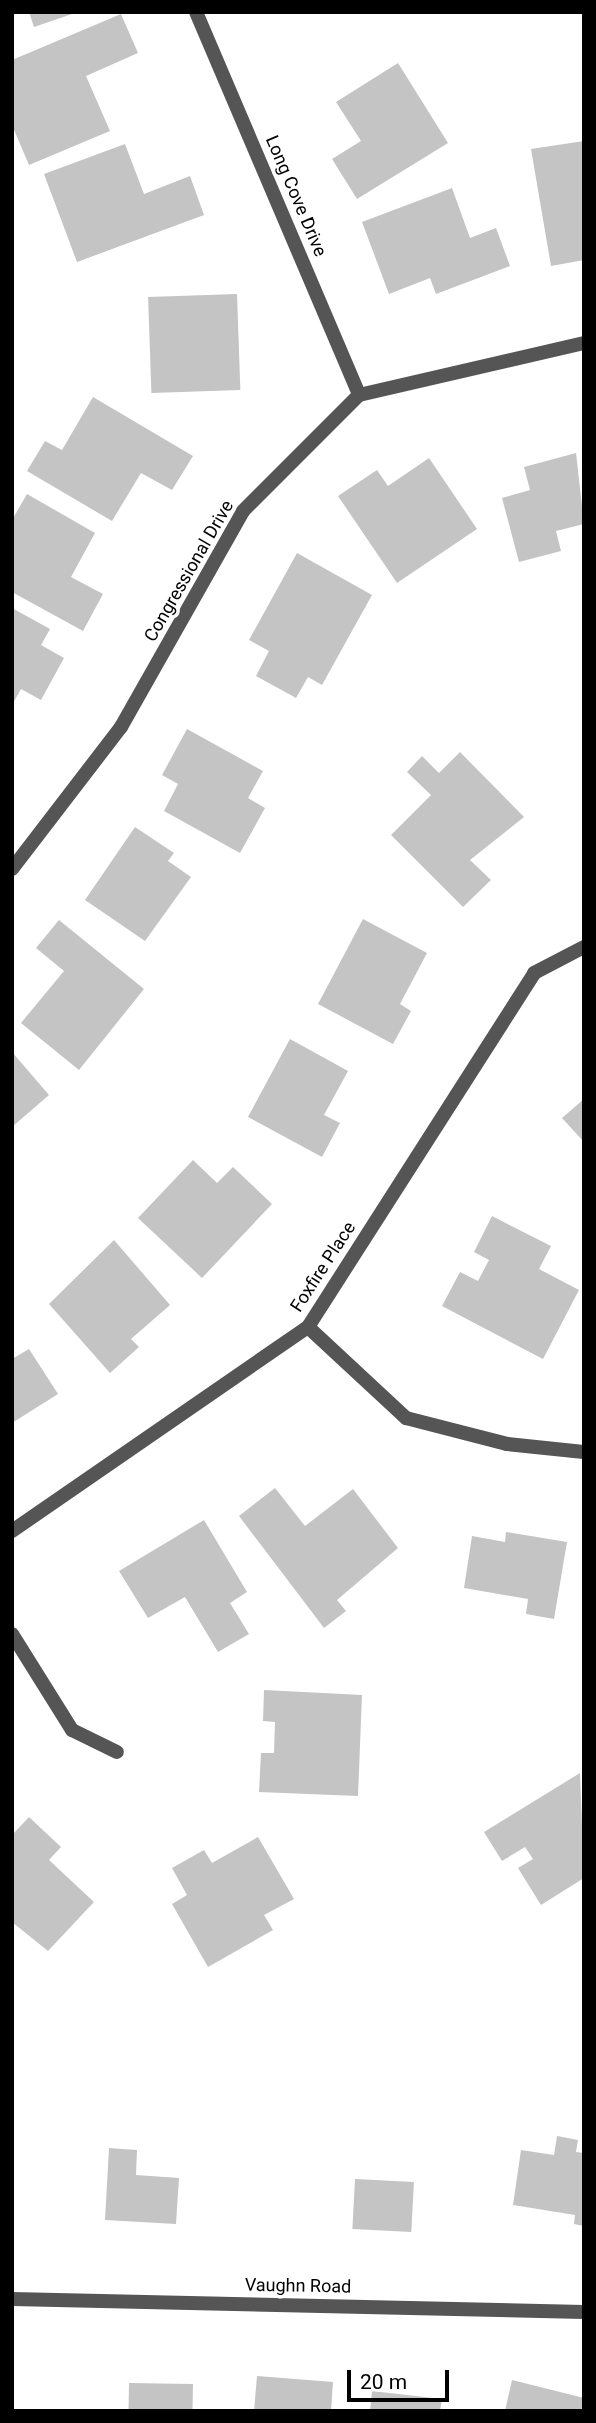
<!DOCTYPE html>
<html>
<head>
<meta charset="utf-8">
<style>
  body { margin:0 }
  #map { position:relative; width:596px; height:2423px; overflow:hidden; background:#fff; font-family:Roboto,sans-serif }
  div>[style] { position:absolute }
  .building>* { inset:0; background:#c4c4c4; transform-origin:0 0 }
  .minor>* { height:14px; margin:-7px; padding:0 7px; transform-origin:7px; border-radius:7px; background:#555 }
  span { translate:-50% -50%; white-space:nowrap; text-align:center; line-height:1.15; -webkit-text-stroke:7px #fff; paint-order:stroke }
  .street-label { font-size:18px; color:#000 }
  .frame { position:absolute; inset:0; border:14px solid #000; pointer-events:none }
  .scale { position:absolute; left:347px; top:2370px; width:102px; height:32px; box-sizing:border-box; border:4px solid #000; border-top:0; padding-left:9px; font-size:21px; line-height:24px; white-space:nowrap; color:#000; -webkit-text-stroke:5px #fff; paint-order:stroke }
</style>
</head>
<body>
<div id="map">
  <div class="building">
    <i style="clip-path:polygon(29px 12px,75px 12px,75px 13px,34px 27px)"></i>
    <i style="clip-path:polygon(121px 14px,138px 53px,86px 76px,110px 131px,29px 165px,12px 125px,12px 60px)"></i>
    <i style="clip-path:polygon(398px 63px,448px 143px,357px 199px,332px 159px,361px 141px,336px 102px)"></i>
    <i style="clip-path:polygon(584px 141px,584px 260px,551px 266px,531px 149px)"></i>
    <i style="clip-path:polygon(125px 144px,144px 194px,190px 176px,204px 215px,77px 262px,44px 174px)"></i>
    <i style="clip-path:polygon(452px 188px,470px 238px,496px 228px,510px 266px,436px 294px,430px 278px,389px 294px,362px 222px)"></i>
    <i style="left:237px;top:294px;width:96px;height:89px;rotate:88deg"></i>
    <i style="clip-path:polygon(93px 397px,193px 456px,172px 490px,141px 473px,112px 521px,27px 471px,45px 441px,62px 450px)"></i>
    <i style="clip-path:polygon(576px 453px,584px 524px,556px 531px,561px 551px,519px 562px,502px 498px,530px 490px,524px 467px)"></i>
    <i style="clip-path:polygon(429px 458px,477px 529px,397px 583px,338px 496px,377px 470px,388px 486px)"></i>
    <i style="clip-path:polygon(27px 494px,95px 533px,71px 577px,103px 594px,83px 631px,12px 592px,12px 520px)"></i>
    <i style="clip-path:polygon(297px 553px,372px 595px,322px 685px,308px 677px,296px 698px,256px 676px,269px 651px,249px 640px)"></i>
    <i style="clip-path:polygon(12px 608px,50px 629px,41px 645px,64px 658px,41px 700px,21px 689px,12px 705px)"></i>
    <i style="clip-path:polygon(187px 729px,263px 771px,248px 798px,265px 808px,240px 853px,164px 811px,178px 784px,162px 775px)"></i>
    <i style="clip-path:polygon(460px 752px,524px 817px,470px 860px,491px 880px,463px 907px,391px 835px,431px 795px,407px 772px,422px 756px,439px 773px)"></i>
    <i style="clip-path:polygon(135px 827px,174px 853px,168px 861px,191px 877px,145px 941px,85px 900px)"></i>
    <i style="clip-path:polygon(363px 919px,427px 953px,400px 1004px,411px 1011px,393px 1044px,318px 1004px)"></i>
    <i style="clip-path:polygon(59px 920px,144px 989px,79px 1070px,21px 1023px,64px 971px,36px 948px)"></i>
    <i style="clip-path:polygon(290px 1039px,348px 1071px,324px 1115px,340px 1123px,322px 1157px,248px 1117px)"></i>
    <i style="clip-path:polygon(12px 1052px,49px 1095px,12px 1127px)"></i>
    <i style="clip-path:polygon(584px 1099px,584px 1142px,562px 1118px)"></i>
    <i style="clip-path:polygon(193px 1160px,217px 1183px,233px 1167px,272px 1204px,202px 1278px,138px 1218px)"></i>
    <i style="clip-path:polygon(492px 1216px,551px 1246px,539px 1269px,579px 1290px,543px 1359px,442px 1306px,460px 1272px,478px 1281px,489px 1260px,474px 1252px)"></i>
    <i style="clip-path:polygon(114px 1240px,170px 1305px,131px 1339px,139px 1347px,110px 1373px,49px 1304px)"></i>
    <i style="clip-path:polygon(29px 1349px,58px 1394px,12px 1423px,12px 1359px)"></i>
    <i style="clip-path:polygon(275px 1488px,305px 1526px,353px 1489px,398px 1548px,337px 1600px,346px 1611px,324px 1628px,239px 1516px)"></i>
    <i style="clip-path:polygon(204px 1520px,247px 1592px,230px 1603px,249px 1634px,218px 1652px,185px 1597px,148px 1618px,119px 1571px)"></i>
    <i style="clip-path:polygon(506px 1532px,567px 1542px,554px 1619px,526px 1614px,528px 1599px,464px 1588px,472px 1536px,505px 1542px)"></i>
    <i style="clip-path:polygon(264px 1690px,362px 1695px,358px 1796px,259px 1792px,261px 1753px,274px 1753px,275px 1722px,263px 1721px)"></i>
    <i style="clip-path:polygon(580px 1773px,584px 1878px,541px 1905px,518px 1868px,533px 1859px,525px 1847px,502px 1861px,484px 1832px)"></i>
    <i style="clip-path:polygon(29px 1817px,61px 1847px,49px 1860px,94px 1902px,48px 1951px,12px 1922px,12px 1835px)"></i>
    <i style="clip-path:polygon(258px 1837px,294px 1899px,264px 1915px,273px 1930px,208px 1967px,172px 1904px,187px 1895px,172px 1868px,204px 1850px,212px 1863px)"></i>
    <i style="clip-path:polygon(557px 2136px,578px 2140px,576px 2152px,584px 2153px,584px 2226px,574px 2224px,575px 2215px,513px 2205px,521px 2150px,554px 2155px)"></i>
    <i style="clip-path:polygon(109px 2148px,137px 2150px,136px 2175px,179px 2178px,176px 2224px,105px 2220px)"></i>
    <i style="left:355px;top:2179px;width:59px;height:50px;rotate:3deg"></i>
    <i style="clip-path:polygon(257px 2376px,333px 2382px,331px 2411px,254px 2411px)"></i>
    <i style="clip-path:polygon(512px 2380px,584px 2398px,584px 2411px,505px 2411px)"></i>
    <i style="left:129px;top:2383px;width:64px;height:28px;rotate:1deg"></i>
    <i style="clip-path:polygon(372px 2391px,442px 2399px,440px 2411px,370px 2411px)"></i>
  </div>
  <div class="minor">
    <i style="left:196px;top:12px;width:416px;rotate:66.9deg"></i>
    <i style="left:12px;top:869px;width:179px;rotate:-52.5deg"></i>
    <i style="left:121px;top:727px;width:248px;rotate:-60.5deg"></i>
    <i style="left:243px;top:511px;width:164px;rotate:-45deg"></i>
    <i style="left:359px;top:395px;width:231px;rotate:-13deg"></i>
    <i style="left:308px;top:1327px;width:134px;rotate:42.9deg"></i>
    <i style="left:406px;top:1418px;width:104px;rotate:14.4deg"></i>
    <i style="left:507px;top:1444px;width:77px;rotate:5.9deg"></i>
    <i style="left:12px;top:1531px;width:359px;rotate:-34.6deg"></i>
    <i style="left:308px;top:1327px;width:420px;rotate:-57.4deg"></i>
    <i style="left:534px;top:973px;width:56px;rotate:-27.5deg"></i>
    <i style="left:12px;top:1634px;width:113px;rotate:58deg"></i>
    <i style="left:72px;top:1730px;width:50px;rotate:26.1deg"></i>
    <i style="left:12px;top:2299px;width:572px;rotate:1.3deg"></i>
  </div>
  <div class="street-label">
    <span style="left:296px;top:196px;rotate:67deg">Long Cove Drive</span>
    <span style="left:189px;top:571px;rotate:-60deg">Congressional Drive</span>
    <span style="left:323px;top:1267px;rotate:-57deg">Foxfire Place</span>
    <span style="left:298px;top:2286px;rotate:1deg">Vaughn Road</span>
  </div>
  <div class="frame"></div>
  <div class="scale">20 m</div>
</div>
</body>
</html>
